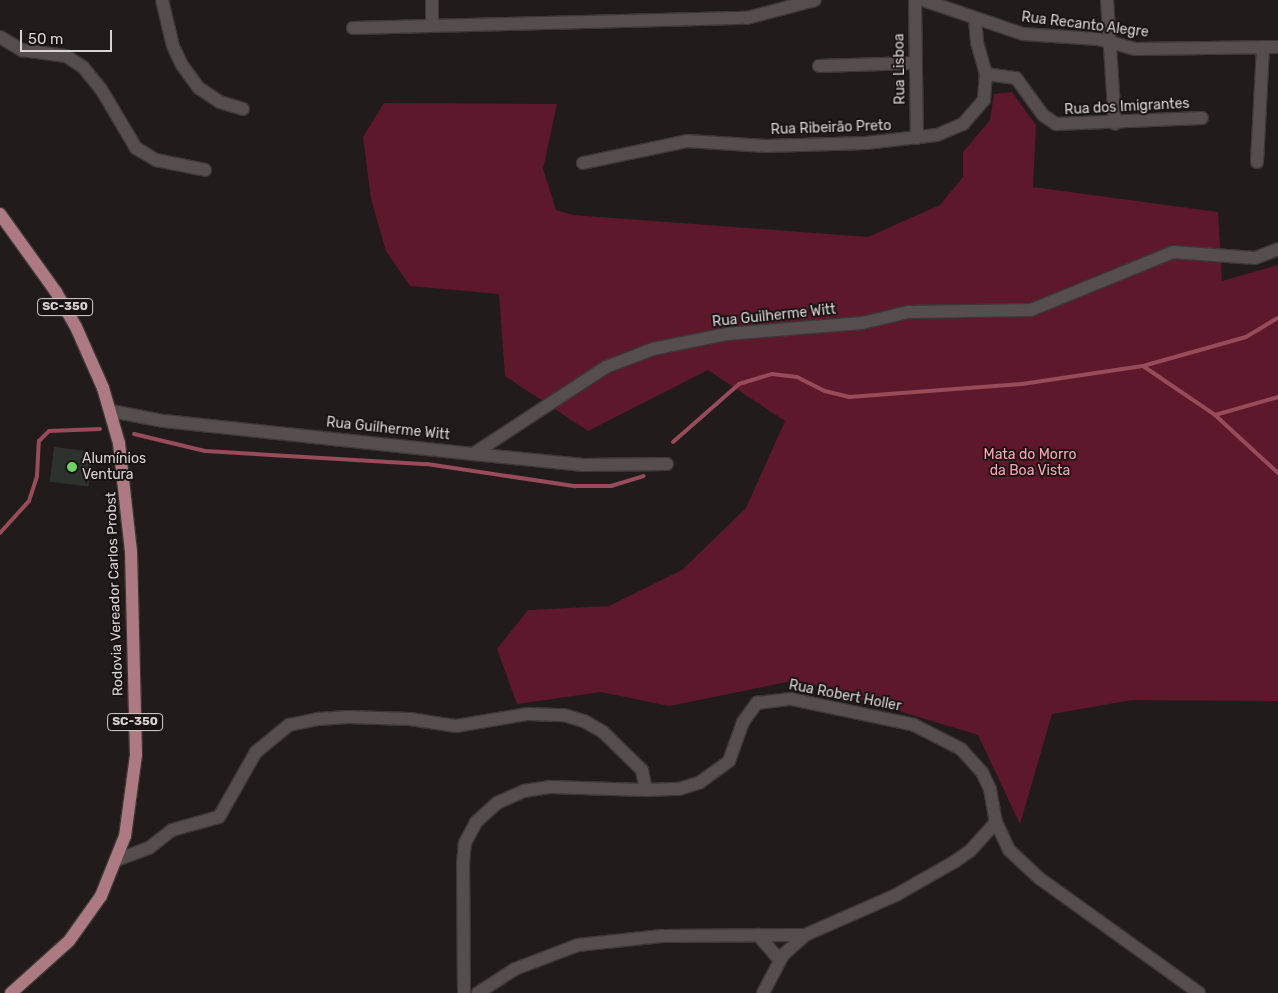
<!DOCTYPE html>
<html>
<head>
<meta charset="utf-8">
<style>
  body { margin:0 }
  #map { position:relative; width:1278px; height:993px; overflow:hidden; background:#221b1c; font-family:Rubik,sans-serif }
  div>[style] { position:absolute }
  .green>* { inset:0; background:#5d182b }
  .stream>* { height:4px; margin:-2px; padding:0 2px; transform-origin:2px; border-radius:2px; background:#974b5b }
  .building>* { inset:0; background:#2d322c; transform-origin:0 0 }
  .roads { filter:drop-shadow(1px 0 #3c3738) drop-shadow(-1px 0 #3c3738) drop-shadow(0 1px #3c3738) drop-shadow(0 -1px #3c3738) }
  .minor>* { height:12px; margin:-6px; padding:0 6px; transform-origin:6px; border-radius:6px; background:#554d4e }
  .major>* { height:12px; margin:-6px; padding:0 6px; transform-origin:6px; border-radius:6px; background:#ad7a83 }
  .dots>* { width:14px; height:14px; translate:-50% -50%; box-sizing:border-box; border:2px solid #191213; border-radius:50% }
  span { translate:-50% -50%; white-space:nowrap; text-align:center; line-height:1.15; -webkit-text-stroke:4px #191213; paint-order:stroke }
  .shield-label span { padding:1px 4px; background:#191213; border:1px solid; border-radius:4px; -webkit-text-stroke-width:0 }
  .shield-label { font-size:12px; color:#d8d3d4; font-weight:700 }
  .street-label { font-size:14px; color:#d8d3d4 }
  .park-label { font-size:14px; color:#fca4b4 }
  .poi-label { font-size:14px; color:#d8d3d4 }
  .left { translate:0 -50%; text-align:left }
  .scale { position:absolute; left:20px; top:30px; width:92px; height:22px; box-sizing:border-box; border:2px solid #d8d3d4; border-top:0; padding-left:6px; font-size:15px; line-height:18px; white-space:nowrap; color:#d8d3d4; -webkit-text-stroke:4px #191213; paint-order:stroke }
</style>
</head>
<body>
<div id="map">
  <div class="green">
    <i style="clip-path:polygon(1012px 92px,1036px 125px,1033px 187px,1218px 212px,1222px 281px,1278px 265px,1278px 701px,1132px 700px,1052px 714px,1020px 824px,978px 735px,797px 680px,669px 706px,601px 692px,517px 704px,497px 649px,528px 610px,609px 606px,682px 570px,746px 508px,785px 421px,708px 370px,588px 431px,505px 376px,499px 294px,410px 286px,386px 251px,371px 199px,363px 137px,384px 103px,557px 104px,543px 169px,556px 210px,573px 215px,868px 237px,940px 205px,963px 177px,963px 152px,990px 120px,994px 94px)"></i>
  </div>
  <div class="stream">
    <i style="left:1143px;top:366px;width:87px;rotate:34.2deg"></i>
    <i style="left:1215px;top:415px;width:86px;rotate:42.6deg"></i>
    <i style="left:1215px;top:415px;width:66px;rotate:-15.9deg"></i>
    <i style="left:134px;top:434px;width:73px;rotate:13.5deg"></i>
    <i style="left:205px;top:451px;width:222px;rotate:3.4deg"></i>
    <i style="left:427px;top:464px;width:150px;rotate:8.5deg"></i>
    <i style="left:575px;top:486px;width:36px"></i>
    <i style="left:611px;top:486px;width:34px;rotate:-17deg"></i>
    <i style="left:673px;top:442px;width:88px;rotate:-41.3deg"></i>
    <i style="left:739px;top:384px;width:34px;rotate:-17deg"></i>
    <i style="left:772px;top:374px;width:25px;rotate:7deg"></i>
    <i style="left:797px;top:377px;width:31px;rotate:27deg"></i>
    <i style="left:825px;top:391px;width:25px;rotate:14deg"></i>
    <i style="left:849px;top:397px;width:173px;rotate:-4.3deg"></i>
    <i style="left:1022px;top:384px;width:122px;rotate:-8.5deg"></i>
    <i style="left:1143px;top:366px;width:107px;rotate:-15.7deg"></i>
    <i style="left:1246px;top:337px;width:37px;rotate:-31deg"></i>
    <i style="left:0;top:533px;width:43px;rotate:-47.8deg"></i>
    <i style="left:29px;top:501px;width:26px;rotate:-72deg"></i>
    <i style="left:37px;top:476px;width:35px;rotate:-87deg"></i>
    <i style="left:39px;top:441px;width:14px;rotate:-45deg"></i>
    <i style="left:49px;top:431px;width:51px;rotate:-2.2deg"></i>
  </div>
  <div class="building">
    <i style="left:54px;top:447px;width:39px;height:35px;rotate:7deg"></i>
  </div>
  <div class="roads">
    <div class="minor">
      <i style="left:162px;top:0;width:47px;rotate:76.6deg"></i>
      <i style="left:173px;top:46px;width:21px;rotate:65deg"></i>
      <i style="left:182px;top:65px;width:29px;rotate:54deg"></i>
      <i style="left:199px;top:88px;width:25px;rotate:34deg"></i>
      <i style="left:220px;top:102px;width:24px;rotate:17deg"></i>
      <i style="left:915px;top:0;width:138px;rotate:89.2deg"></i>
      <i style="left:923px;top:0;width:106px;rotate:18.8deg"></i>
      <i style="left:1023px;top:34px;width:75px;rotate:3.8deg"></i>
      <i style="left:1098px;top:39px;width:38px;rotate:15deg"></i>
      <i style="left:1135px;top:49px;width:143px;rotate:-0.8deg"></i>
      <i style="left:1107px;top:0;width:124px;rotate:86.3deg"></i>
      <i style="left:432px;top:24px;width:24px;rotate:-90deg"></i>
      <i style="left:353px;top:28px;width:394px;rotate:-1.5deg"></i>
      <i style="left:747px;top:18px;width:70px;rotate:-14.8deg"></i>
      <i style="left:0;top:37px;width:26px;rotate:31deg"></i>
      <i style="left:22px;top:50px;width:44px;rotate:7.8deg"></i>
      <i style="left:66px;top:56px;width:20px;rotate:33deg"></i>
      <i style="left:83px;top:67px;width:28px;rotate:51deg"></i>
      <i style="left:101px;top:89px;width:69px;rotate:59.3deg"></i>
      <i style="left:136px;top:148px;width:23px;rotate:31deg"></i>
      <i style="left:156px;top:160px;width:50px;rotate:11.5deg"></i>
      <i style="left:819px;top:66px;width:95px;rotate:-1.8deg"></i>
      <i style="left:986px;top:74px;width:30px;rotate:8deg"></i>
      <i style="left:1016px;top:78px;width:46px;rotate:53.9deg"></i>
      <i style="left:1043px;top:115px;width:16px;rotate:35deg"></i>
      <i style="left:1056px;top:124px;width:146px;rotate:-2.4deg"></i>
      <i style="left:1257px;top:162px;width:115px;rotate:-87deg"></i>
      <i style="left:583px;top:163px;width:106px;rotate:-11.9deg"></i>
      <i style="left:687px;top:141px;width:79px;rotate:3.6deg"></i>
      <i style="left:766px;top:146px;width:100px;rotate:-1.7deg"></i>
      <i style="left:866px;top:143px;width:71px;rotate:-6.4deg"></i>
      <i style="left:937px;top:135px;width:28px;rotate:-23deg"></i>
      <i style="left:963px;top:124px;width:32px;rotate:-49deg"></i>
      <i style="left:984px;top:100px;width:26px;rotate:-86deg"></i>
      <i style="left:986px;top:74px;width:33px;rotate:-106deg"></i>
      <i style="left:977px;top:42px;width:24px;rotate:-95deg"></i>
      <i style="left:111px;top:411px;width:54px;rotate:10.7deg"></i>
      <i style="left:164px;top:421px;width:311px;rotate:6.1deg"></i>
      <i style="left:473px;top:454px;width:159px;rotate:-33.2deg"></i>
      <i style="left:606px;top:367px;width:50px;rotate:-21deg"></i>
      <i style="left:653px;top:349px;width:76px;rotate:-11.5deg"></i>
      <i style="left:727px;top:334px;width:135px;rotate:-4.7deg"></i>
      <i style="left:862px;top:323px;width:47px;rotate:-13.4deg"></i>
      <i style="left:908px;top:312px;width:123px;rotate:-0.9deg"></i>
      <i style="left:1031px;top:310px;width:153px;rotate:-22.2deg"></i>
      <i style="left:1173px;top:252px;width:82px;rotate:4.2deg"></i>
      <i style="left:1255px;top:258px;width:25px;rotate:-21deg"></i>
      <i style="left:473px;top:454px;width:111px;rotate:5.7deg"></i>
      <i style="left:583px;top:465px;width:84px;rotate:-0.7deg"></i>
      <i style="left:117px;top:860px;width:34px;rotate:-21deg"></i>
      <i style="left:149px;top:848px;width:29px;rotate:-38deg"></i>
      <i style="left:172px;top:830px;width:49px;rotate:-15.5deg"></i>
      <i style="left:219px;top:817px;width:75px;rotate:-60.4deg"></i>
      <i style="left:256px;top:752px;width:43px;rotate:-39.3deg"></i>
      <i style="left:289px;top:725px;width:30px;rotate:-12deg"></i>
      <i style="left:318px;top:719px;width:30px;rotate:-4deg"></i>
      <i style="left:348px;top:717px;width:62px;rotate:1.8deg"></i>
      <i style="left:410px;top:719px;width:47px;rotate:8.7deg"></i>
      <i style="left:456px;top:726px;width:73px;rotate:-9.5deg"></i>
      <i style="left:528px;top:714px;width:36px;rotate:2deg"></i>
      <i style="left:564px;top:715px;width:21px;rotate:17deg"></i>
      <i style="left:584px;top:721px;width:22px;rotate:30deg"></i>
      <i style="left:603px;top:732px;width:54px;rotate:44.3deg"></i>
      <i style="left:642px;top:770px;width:20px;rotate:79deg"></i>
      <i style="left:646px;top:790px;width:33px;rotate:-2deg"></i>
      <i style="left:679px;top:789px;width:21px;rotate:-17deg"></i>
      <i style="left:699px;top:783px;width:37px;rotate:-36deg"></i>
      <i style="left:729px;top:761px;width:41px;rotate:-70.3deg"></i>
      <i style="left:743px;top:722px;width:24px;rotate:-54deg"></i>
      <i style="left:757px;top:703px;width:34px;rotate:-7deg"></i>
      <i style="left:791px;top:699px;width:126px;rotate:11.9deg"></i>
      <i style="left:914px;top:725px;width:53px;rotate:27.1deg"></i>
      <i style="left:961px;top:749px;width:31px;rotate:48deg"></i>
      <i style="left:982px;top:772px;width:19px;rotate:65deg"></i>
      <i style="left:990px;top:789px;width:34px;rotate:80deg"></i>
      <i style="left:996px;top:822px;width:31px;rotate:65deg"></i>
      <i style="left:1009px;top:850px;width:41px;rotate:43deg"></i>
      <i style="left:1039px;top:878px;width:197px;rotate:35.7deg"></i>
      <i style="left:758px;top:935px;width:33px;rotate:49deg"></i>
      <i style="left:464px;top:993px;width:129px;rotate:-90.4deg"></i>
      <i style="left:463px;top:864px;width:21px;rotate:-85deg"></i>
      <i style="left:465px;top:843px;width:24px;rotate:-62deg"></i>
      <i style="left:476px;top:822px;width:28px;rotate:-42deg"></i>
      <i style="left:497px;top:803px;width:30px;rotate:-24deg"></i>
      <i style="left:524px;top:791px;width:25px;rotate:-9deg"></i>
      <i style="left:549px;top:787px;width:97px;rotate:1.8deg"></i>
      <i style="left:478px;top:993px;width:44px;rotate:-33deg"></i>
      <i style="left:515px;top:969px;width:67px;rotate:-20.9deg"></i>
      <i style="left:578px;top:945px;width:84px;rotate:-6.1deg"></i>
      <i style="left:662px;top:936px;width:143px;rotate:-0.4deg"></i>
      <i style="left:805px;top:935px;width:99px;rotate:-23.7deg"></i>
      <i style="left:896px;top:895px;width:67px;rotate:-29.6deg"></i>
      <i style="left:954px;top:862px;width:19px;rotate:-35deg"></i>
      <i style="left:970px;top:851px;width:39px;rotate:-48deg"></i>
      <i style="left:763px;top:993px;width:43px;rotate:-62.2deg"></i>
      <i style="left:783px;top:955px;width:30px;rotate:-42deg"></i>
    </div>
    <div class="major">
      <i style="left:0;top:214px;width:96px;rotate:54.3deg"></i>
      <i style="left:56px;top:292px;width:40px;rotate:60.3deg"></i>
      <i style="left:76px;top:327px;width:67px;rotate:66.1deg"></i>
      <i style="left:103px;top:388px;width:57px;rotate:73.8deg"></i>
      <i style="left:119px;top:443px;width:109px;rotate:83.7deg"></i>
      <i style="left:131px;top:551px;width:204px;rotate:88.6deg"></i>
      <i style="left:136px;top:755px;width:82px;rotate:97.7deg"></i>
      <i style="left:125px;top:836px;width:65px;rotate:111.8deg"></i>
      <i style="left:101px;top:896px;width:55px;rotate:125.4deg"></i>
      <i style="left:69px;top:941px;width:78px;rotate:138.1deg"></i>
    </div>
  </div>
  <div class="dots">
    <i style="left:72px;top:467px;background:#6ed360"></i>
  </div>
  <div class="shield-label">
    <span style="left:65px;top:307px">SC-350</span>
    <span style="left:135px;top:722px">SC-350</span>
  </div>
  <div class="street-label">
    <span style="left:1085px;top:25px;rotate:7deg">Rua Recanto Alegre</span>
    <span style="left:900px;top:69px;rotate:-91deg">Rua Lisboa</span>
    <span style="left:1127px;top:107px;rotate:-3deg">Rua dos Imigrantes</span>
    <span style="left:831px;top:128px;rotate:-2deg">Rua Ribeirão Preto</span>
    <span style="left:774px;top:316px;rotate:-6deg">Rua Guilherme Witt</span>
    <span style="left:388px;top:429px;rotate:6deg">Rua Guilherme Witt</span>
    <span style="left:115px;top:594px;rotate:-92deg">Rodovia Vereador Carlos Probst</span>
    <span style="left:845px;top:696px;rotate:11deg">Rua Robert Holler</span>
  </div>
  <div class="park-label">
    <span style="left:1030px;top:463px">Mata do Morro<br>da Boa Vista</span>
  </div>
  <div class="poi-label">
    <span class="left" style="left:82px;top:467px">Alumínios<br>Ventura</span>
  </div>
  <div class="scale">50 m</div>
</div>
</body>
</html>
